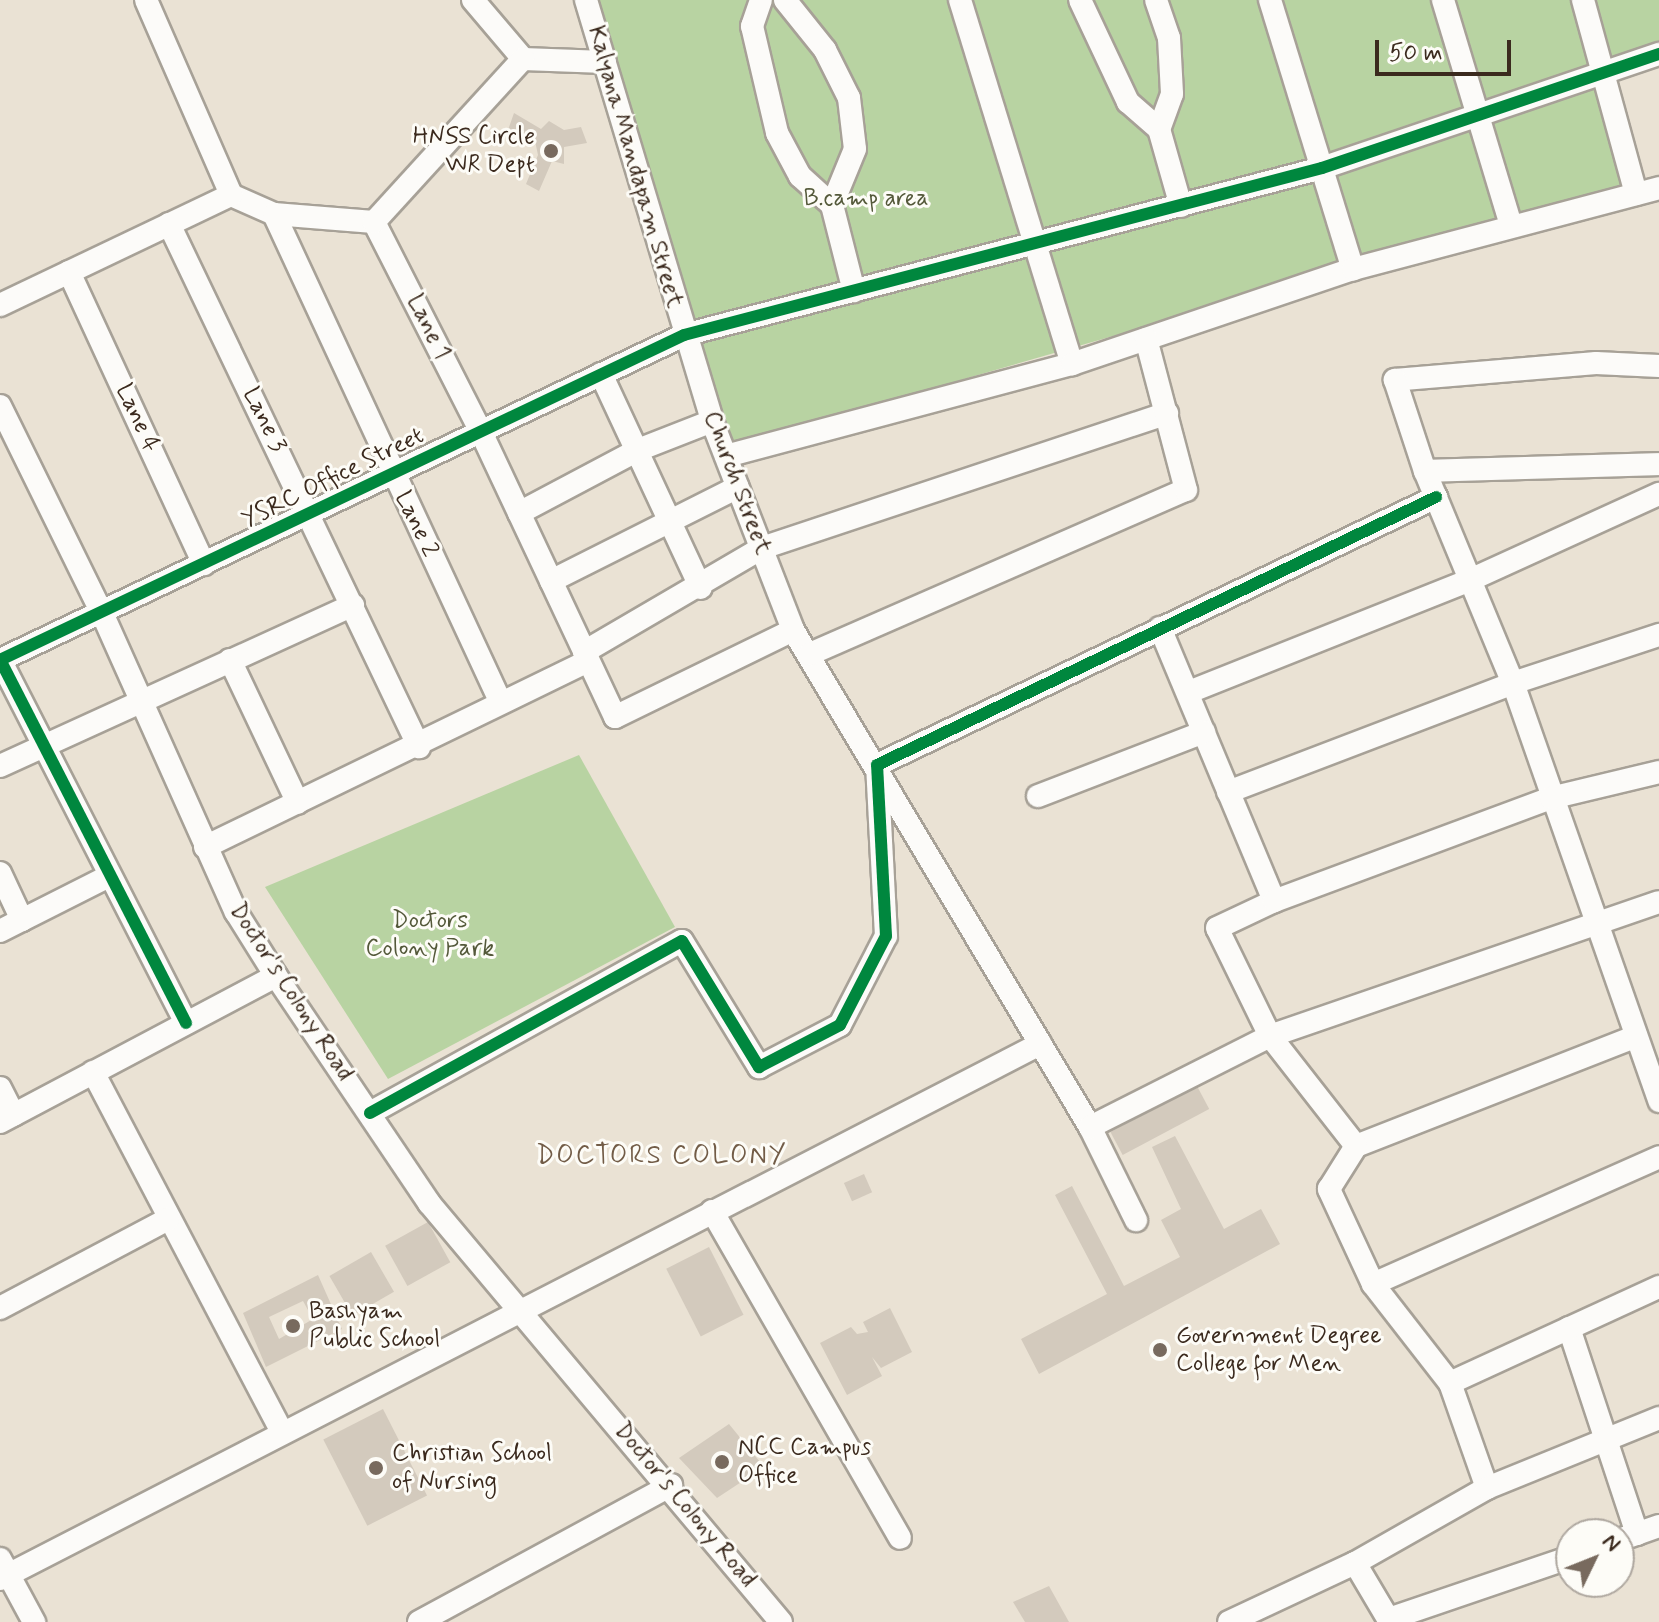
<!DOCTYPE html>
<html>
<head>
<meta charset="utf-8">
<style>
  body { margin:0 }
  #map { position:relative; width:1659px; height:1622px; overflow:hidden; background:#eae2d4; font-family:Mynerve,sans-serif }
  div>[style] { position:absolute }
  .green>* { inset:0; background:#b8d3a2 }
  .building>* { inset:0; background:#d3cabd; transform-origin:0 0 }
  .roads { filter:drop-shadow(2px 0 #a7a197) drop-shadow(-2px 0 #a7a197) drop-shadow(0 2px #a7a197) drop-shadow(0 -2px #a7a197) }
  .minor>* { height:22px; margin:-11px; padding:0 11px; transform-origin:11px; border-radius:11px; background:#fcfbf9 }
  .cycleway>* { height:12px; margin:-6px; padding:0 6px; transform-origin:6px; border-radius:6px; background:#00873e }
  .dots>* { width:22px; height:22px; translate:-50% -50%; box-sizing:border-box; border:4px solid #fdfcf7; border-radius:50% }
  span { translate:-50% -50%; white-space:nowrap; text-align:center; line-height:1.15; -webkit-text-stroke:6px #fdfcf7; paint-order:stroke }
  .poi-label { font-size:24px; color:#3b2a1e }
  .right { translate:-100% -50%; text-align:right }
  .left { translate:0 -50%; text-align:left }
  .street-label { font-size:24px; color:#3b2a1e }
  .park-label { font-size:24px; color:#54593a }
  .neighbourhood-label { font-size:26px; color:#725c47; letter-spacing:2px }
  .north { position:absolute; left:1555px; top:1518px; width:80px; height:80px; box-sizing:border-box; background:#fdfcf7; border:2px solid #afa8a0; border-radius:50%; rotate:47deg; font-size:22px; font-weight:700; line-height:32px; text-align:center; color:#3b2a1e }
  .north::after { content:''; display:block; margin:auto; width:28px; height:36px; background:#786a5e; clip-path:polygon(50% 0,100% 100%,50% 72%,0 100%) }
  .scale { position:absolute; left:1375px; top:40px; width:136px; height:36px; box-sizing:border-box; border:4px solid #3b2a1e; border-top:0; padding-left:10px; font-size:24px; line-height:28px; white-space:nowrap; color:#3b2a1e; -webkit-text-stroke:6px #fdfcf7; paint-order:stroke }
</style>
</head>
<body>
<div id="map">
  <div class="green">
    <i style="clip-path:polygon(595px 0,1659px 0,1659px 48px,1595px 67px,1626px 188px,732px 446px)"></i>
    <i style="clip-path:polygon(579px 755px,675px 927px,388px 1079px,265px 887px)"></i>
  </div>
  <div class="building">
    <i style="clip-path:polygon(514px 113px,541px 129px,549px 121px,564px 130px,581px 127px,587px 143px,564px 147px,564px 164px,552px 161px,539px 191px,526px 184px,538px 155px,535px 141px,508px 130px)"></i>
    <i style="left:1197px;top:1086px;width:26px;height:98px;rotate:62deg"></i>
    <i style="clip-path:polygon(1175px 1136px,1224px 1229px,1261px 1209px,1280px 1244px,1039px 1374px,1021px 1339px,1107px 1294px,1055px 1195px,1072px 1186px,1124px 1286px,1180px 1257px,1161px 1220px,1181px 1209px,1152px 1147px)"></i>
    <i style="left:864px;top:1174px;width:20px;height:22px;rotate:66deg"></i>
    <i style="left:428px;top:1222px;width:46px;height:49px;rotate:61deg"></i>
    <i style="left:709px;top:1247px;width:76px;height:48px;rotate:63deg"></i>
    <i style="left:371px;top:1252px;width:46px;height:48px;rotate:60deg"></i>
    <i style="clip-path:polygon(evenodd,318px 1275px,342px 1329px,266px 1367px,243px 1313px,318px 1275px,303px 1301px,313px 1319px,279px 1339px,269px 1317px,303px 1301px)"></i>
    <i style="clip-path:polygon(890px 1308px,912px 1352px,881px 1368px,872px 1357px,882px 1376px,847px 1395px,820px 1343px,851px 1327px,857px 1334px,868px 1332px,863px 1322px)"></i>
    <i style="left:383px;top:1409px;width:97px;height:67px;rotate:63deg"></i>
    <i style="clip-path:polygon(729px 1424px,764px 1467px,717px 1498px,679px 1458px)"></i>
    <i style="clip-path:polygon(1049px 1586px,1069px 1622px,1025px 1622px,1013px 1602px)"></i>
  </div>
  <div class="roads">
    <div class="minor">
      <i style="left:146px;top:0;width:213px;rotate:66.4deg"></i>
      <i style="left:231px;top:195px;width:47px;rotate:23.8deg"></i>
      <i style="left:274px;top:214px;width:100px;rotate:4.6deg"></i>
      <i style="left:473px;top:0;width:77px;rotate:49.7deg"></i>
      <i style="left:523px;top:59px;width:82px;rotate:2.1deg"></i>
      <i style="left:586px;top:0;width:439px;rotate:73.3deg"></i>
      <i style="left:712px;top:421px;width:224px;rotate:68.8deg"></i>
      <i style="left:793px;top:630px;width:579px;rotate:59.14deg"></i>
      <i style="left:1090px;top:1127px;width:104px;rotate:63.7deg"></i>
      <i style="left:761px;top:0;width:28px;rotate:109deg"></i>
      <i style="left:752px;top:26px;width:110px;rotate:76.8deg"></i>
      <i style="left:777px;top:133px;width:49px;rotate:61.9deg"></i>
      <i style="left:800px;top:176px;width:43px;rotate:42.2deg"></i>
      <i style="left:832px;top:205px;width:89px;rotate:75.7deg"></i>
      <i style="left:785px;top:0;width:64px;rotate:51.3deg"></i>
      <i style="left:825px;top:50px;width:54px;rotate:63.4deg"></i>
      <i style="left:849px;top:98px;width:51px;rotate:83.3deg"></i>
      <i style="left:855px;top:149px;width:61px;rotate:112.3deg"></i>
      <i style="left:960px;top:0;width:381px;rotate:72.9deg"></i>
      <i style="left:1080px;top:0;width:113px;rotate:64.8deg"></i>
      <i style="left:1128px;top:102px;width:41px;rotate:41.1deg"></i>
      <i style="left:1159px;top:129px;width:80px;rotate:74.1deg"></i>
      <i style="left:1156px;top:0;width:40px;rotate:71.1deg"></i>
      <i style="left:1169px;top:38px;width:56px;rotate:86.9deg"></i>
      <i style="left:1172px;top:94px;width:37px;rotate:110deg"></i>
      <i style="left:1270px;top:0;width:282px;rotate:72.9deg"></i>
      <i style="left:1443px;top:0;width:235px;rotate:73.2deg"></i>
      <i style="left:1583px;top:0;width:201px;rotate:74.7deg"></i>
      <i style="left:274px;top:214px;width:539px;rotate:65.1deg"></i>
      <i style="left:374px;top:222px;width:236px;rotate:63deg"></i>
      <i style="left:481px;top:432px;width:315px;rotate:64.8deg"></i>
      <i style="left:615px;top:717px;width:198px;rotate:-26deg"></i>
      <i style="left:374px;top:222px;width:221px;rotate:-47.6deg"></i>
      <i style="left:169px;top:224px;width:580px;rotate:64.45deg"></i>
      <i style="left:69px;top:272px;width:322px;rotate:65.2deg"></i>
      <i style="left:0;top:305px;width:256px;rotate:-25.5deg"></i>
      <i style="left:1659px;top:366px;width:63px;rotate:-177.3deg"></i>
      <i style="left:1596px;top:363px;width:202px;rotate:175.2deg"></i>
      <i style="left:1395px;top:380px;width:96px;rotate:71.8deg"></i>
      <i style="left:1425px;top:471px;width:230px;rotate:67.5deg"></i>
      <i style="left:1513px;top:683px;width:443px;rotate:70.7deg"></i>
      <i style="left:601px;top:374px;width:236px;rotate:65deg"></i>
      <i style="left:0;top:406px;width:231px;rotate:63.8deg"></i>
      <i style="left:102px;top:613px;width:328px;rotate:65.9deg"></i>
      <i style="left:236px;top:912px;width:75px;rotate:58deg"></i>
      <i style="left:276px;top:976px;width:274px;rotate:56deg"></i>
      <i style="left:429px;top:1203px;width:547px;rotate:49.97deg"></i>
      <i style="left:726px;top:456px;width:358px;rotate:-14.9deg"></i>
      <i style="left:1072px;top:364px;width:297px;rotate:-18.7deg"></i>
      <i style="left:1353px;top:269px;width:317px;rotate:-14.8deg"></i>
      <i style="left:1425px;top:471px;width:234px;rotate:-1.7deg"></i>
      <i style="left:519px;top:513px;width:135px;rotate:-27.9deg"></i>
      <i style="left:638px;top:450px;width:79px;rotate:-21.4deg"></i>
      <i style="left:551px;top:581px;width:209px;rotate:-26.7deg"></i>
      <i style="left:1160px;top:628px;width:296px;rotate:67.3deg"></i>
      <i style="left:584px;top:652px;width:206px;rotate:-30.3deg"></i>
      <i style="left:762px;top:548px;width:427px;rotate:-18.4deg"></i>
      <i style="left:810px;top:654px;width:410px;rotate:-23.6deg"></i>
      <i style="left:1186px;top:490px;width:156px;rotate:-104.8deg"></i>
      <i style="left:230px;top:660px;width:158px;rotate:64.6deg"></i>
      <i style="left:1189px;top:692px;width:302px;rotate:-21.7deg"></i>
      <i style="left:1470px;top:580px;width:208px;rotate:-24.5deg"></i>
      <i style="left:0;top:766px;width:388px;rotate:-24.5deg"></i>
      <i style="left:1228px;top:792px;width:305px;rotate:-20.9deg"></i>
      <i style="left:1513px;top:683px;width:154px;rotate:-18.2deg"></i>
      <i style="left:1038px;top:796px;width:178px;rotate:-21.1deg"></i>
      <i style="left:205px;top:847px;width:426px;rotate:-25.9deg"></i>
      <i style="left:0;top:873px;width:52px;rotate:64.9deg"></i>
      <i style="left:22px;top:920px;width:97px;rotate:-26.8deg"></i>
      <i style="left:0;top:931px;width:25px;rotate:-27deg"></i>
      <i style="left:186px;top:1023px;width:408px;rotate:-117.1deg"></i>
      <i style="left:0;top:660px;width:757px;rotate:-25.41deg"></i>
      <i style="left:684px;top:335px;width:659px;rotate:-14.67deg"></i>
      <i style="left:1322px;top:168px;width:356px;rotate:-18.7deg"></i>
      <i style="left:93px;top:1072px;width:407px;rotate:62.3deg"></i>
      <i style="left:0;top:1088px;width:30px;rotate:63deg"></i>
      <i style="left:370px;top:1113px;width:356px;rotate:-28.9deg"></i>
      <i style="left:682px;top:941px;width:148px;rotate:58.6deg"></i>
      <i style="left:759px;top:1067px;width:91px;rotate:-27.4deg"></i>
      <i style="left:840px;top:1025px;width:100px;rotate:-62.7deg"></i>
      <i style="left:886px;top:936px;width:171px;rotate:-93deg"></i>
      <i style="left:877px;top:765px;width:620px;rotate:-25.61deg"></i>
      <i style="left:0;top:1122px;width:312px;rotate:-27.9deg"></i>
      <i style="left:1090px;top:1127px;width:202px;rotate:-26.8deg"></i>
      <i style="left:1270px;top:1036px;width:411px;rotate:-19deg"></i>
      <i style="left:1356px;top:1146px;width:301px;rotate:-21.4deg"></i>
      <i style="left:712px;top:1211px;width:377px;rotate:60.1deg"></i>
      <i style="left:1373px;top:1284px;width:313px;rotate:-23.9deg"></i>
      <i style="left:0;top:1308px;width:190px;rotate:-27.9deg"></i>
      <i style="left:1569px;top:1328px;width:217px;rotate:71.7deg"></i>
      <i style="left:1450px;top:1383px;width:230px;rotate:-24.7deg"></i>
      <i style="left:1487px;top:1488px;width:111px;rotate:-109.4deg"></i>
      <i style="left:1450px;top:1383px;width:125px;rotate:-127.9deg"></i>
      <i style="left:1373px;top:1284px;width:105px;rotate:-114.9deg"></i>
      <i style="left:1329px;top:1189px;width:51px;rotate:-57.9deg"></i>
      <i style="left:1356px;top:1146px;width:140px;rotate:-128deg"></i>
      <i style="left:1270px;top:1036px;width:120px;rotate:-116.1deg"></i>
      <i style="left:1217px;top:928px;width:63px;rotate:-25.3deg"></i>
      <i style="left:1274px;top:901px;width:296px;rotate:-20.4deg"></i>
      <i style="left:1551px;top:798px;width:111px;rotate:-13.5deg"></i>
      <i style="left:1619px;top:1540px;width:42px;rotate:-19.3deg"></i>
      <i style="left:0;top:1559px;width:72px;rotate:61.6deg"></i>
      <i style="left:1355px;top:1563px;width:69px;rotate:59.3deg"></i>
      <i style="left:0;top:1579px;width:1170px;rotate:-27.22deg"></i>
      <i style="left:1389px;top:1619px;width:192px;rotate:-18.8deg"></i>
      <i style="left:419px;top:1622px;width:287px;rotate:-28.5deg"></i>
      <i style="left:1229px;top:1622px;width:139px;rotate:-25.1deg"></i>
      <i style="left:1355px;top:1563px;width:152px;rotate:-29.6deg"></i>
      <i style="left:1487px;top:1488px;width:186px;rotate:-22.1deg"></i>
    </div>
  </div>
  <div class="cycleway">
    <i style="left:186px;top:1023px;width:408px;rotate:-117.1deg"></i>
    <i style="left:0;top:660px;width:757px;rotate:-25.41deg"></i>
    <i style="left:684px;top:335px;width:659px;rotate:-14.67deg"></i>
    <i style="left:1322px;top:168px;width:356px;rotate:-18.7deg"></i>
    <i style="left:370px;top:1113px;width:356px;rotate:-28.9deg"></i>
    <i style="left:682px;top:941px;width:148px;rotate:58.6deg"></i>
    <i style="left:759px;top:1067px;width:91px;rotate:-27.4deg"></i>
    <i style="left:840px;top:1025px;width:100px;rotate:-62.7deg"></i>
    <i style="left:886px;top:936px;width:171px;rotate:-93deg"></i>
    <i style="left:877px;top:765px;width:620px;rotate:-25.61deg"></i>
  </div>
  <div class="dots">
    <i style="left:551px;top:151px;background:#786a5e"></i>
    <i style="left:293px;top:1326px;background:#786a5e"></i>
    <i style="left:1160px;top:1350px;background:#786a5e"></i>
    <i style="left:722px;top:1462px;background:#786a5e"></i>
    <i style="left:376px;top:1468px;background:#786a5e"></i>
  </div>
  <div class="poi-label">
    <span class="right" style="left:535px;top:151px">HNSS Circle<br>WR Dept</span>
    <span class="left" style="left:309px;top:1326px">Bashyam<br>Public School</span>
    <span class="left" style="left:1176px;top:1350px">Government Degree<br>College for Men</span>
    <span class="left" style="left:738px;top:1462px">NCC Campus<br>Office</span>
    <span class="left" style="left:392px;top:1468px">Christian School<br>of Nursing</span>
  </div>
  <div class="street-label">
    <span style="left:635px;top:167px;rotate:74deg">Kalyana Mandapam Street</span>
    <span style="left:428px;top:327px;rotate:63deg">Lane 1</span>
    <span style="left:137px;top:418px;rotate:65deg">Lane 4</span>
    <span style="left:264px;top:420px;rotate:64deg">Lane 3</span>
    <span style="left:333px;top:478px;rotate:-26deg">YSRC Office Street</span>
    <span style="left:737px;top:483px;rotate:69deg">Church Street</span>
    <span style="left:416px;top:524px;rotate:64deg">Lane 2</span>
    <span style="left:291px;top:992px;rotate:57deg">Doctor's Colony Road</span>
    <span style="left:685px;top:1505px;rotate:50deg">Doctor's Colony Road</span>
  </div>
  <div class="park-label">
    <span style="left:866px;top:199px">B.camp area</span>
    <span style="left:430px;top:935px">Doctors<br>Colony Park</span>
  </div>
  <div class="neighbourhood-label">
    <span style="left:662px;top:1157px">DOCTORS COLONY</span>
  </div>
  <div class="north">N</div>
  <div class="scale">50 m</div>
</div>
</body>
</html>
